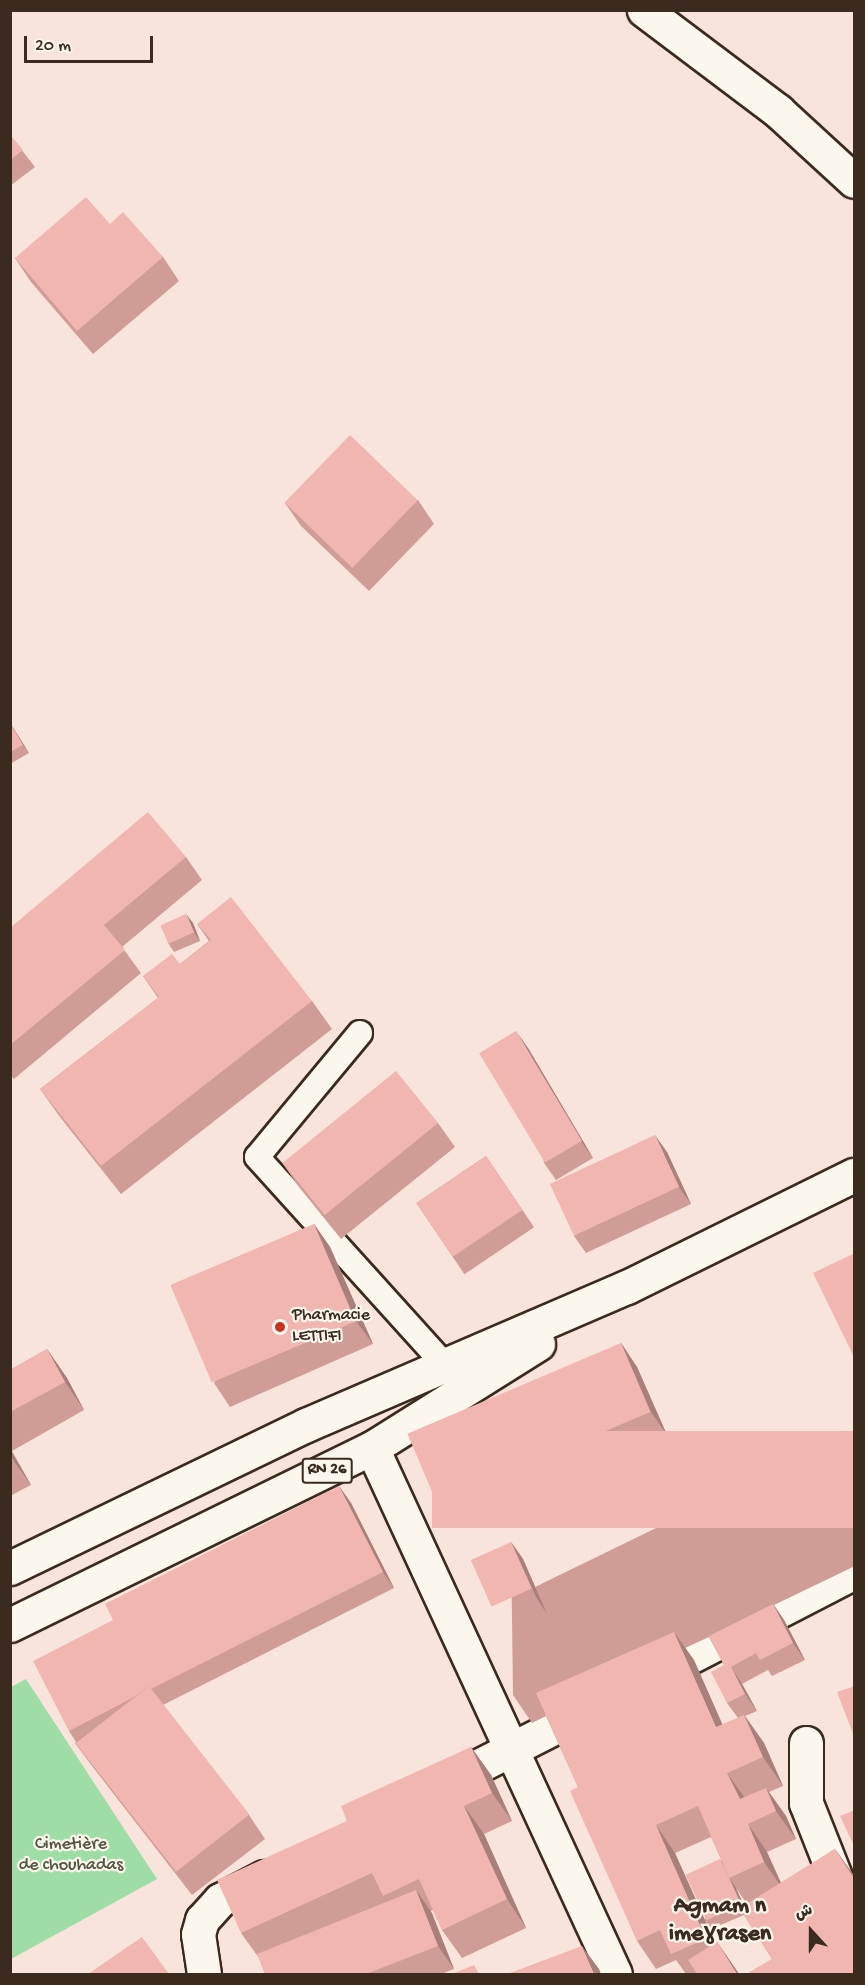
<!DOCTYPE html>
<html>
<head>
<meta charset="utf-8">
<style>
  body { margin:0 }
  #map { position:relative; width:865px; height:1985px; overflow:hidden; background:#f8e4da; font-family:"Gochi Hand","Playpen Sans Arabic",sans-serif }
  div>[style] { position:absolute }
  .green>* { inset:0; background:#9edda5 }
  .roads { filter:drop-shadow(2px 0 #3b2a1e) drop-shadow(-2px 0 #3b2a1e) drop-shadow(0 2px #3b2a1e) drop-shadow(0 -2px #3b2a1e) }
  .lane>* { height:24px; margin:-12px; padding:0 12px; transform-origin:12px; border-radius:12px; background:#fbf7ec }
  .street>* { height:33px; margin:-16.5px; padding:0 16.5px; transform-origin:16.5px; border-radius:16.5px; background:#fbf7ec }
  .primary>* { height:33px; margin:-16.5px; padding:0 16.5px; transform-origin:16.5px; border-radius:16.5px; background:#fbf7ec }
  .wall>* { inset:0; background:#cf9d96; transform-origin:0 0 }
  .shaded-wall>* { inset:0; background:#a97f7a }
  .building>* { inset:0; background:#f1b6af; transform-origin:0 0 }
  .dots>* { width:16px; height:16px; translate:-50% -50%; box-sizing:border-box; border:3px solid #fbf7ec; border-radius:50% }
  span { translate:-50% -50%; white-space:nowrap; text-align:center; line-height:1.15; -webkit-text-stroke:4.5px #fbf7ec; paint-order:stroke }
  .shield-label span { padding:2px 4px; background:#fbf7ec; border:2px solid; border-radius:4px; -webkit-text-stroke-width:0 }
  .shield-label { font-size:16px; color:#3b2a1e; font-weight:700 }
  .poi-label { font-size:18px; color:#3b2a1e }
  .left { translate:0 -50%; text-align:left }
  .park-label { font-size:18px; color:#545740 }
  .district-label { font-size:24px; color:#3b2a1e; font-weight:700 }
  .frame { position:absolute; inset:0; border:12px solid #3b2a1e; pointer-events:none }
  .north { position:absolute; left:781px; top:1901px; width:60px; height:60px; -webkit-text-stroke:4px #fbf7ec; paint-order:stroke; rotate:339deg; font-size:16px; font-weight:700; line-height:24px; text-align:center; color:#3b2a1e }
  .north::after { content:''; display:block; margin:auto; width:21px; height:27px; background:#3b2a1e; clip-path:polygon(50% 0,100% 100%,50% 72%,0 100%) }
  .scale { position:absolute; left:24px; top:36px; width:129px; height:27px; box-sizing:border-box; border:3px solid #3b2a1e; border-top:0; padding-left:8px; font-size:18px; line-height:21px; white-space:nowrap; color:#3b2a1e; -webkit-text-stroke:4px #fbf7ec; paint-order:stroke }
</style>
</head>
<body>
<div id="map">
  <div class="green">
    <i style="clip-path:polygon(26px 1679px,157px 1879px,11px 1959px,11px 1687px)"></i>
  </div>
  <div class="roads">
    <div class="lane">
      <i style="left:360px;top:1033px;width:161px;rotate:129.7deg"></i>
      <i style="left:257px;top:1157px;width:282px;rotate:47.9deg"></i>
    </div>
    <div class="street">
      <i style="left:644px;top:10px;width:168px;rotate:37deg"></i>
      <i style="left:778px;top:111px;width:103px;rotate:42.6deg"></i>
      <i style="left:372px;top:1448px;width:579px;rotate:65.2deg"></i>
      <i style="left:651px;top:1677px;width:229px;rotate:-27.3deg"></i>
      <i style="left:806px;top:1743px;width:60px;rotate:90deg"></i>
      <i style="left:806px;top:1803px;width:130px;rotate:68.4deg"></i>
      <i style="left:443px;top:1784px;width:167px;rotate:-27deg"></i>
      <i style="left:204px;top:1974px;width:40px;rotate:-98.5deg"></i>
      <i style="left:198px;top:1934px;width:15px;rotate:-74deg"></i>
      <i style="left:202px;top:1920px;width:27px;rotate:-48deg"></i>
      <i style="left:220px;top:1900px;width:50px;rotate:-27.6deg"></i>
    </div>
    <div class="primary">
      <i style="left:10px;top:1568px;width:329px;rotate:-25.8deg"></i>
      <i style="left:306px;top:1425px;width:349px;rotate:-23.3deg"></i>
      <i style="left:627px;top:1287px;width:253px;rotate:-26.3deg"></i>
      <i style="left:10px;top:1625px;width:403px;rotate:-26.1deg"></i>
      <i style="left:372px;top:1448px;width:196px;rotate:-32.1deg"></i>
    </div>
  </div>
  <div class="wall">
    <i style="clip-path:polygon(10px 135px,35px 167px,10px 186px)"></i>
    <i style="clip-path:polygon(110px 224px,163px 257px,179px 281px,93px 354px,31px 282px,15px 258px)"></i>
    <i style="clip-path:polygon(418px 500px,434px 524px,369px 591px,301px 526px,285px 503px)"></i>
    <i style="clip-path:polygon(10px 723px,29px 753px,10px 764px)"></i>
    <i style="clip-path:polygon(186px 857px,202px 880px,122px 947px,141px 973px,14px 1079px,10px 1075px,10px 928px)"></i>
    <i style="clip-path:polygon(193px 923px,200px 941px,174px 952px,168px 943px)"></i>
    <i style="clip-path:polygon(197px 924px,312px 1001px,332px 1029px,121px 1194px,60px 1117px,40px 1089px,158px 998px,143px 976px,180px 964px,209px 941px)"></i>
    <i style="clip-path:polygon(528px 1048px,593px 1158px,556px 1180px,544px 1163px)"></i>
    <i style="clip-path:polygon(438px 1123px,455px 1147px,341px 1239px,299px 1187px,283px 1164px)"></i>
    <i style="clip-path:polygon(667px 1152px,691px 1204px,586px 1253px,574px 1236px)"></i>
    <i style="left:486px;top:1156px;width:86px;height:84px;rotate:56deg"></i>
    <i style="clip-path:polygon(314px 1224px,330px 1247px,373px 1344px,230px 1407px,214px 1383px)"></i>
    <i style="clip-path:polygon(621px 1343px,637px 1367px,667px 1435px,455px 1528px,439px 1505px)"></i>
    <i style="clip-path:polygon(47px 1349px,67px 1378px,84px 1410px,12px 1451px,31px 1485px,10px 1496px,10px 1370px)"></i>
    <i style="clip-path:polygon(evenodd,855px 1431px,855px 1566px,774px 1605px,784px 1620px,805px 1660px,772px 1676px,768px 1670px,742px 1684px,757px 1711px,745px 1716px,764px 1743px,783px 1786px,769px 1792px,786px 1816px,796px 1839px,767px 1852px,781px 1883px,835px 1849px,855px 1877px,855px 1974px,747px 1974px,772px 1959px,744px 1915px,711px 1929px,705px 1920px,721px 1859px,711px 1837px,675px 1853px,715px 1943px,717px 1942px,739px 1974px,686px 1974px,676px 1960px,656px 1969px,637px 1941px,578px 1787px,546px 1716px,532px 1723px,513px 1695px,511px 1542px,523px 1559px,535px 1587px,855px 1431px,709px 1637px,724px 1665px,727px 1703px,738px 1718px,722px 1725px,694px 1660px,685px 1648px,709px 1637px,855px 1431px,736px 1888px,747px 1904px,744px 1906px,736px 1888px)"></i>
    <i style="clip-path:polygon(339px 1486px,351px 1503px,394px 1588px,163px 1705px,249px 1815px,265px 1839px,192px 1895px,92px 1766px,75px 1743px,76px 1742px,69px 1731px,113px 1620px)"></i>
    <i style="clip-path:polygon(471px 1747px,491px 1775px,512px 1821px,484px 1834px,526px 1928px,462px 1958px,442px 1930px,433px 1910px,430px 1911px,454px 1969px,441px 1974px,265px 1974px,259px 1958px,241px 1933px,347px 1821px)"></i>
  </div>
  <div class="shaded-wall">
    <i style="clip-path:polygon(10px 723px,29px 753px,23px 745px)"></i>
    <i style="clip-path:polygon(186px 914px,193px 923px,200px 941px,194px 932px)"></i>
    <i style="clip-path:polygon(516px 1031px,528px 1048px,593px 1158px,581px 1141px)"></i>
    <i style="clip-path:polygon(655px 1135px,667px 1152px,691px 1204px,679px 1187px)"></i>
    <i style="clip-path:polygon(314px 1224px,330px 1247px,373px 1344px,356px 1321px)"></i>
    <i style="clip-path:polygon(621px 1343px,637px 1367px,667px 1435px,651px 1412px)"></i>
    <i style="clip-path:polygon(47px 1349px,67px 1378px,84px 1410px,65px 1382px)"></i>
    <i style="clip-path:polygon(10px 1449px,31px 1485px,11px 1457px)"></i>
    <i style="clip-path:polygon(339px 1486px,351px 1503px,394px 1588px,383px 1572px)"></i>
    <i style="clip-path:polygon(511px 1542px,523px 1559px,547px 1614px,536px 1597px)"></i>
    <i style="clip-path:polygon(773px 1604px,784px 1620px,805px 1660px,793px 1643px)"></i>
    <i style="clip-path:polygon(674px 1632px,694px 1660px,736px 1755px,716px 1727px)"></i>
    <i style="clip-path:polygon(731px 1667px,742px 1684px,757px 1711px,745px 1694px)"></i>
    <i style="clip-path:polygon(744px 1715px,764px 1743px,783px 1786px,763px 1757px)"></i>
    <i style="clip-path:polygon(471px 1747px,491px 1775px,512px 1821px,492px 1793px)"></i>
    <i style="clip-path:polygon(727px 1773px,747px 1801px,740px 1799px)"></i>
    <i style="clip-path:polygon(766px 1788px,786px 1816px,796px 1839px,776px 1811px)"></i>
    <i style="clip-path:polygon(464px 1806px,484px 1834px,526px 1928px,507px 1899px)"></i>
    <i style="clip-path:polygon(748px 1824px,767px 1852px,784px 1890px,764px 1862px)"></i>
    <i style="clip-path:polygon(656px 1825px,675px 1853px,726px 1967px,706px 1939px)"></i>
    <i style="clip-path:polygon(835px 1849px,855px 1877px,855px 1880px)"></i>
    <i style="clip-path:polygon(730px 1879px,736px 1888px,747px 1913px,741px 1904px)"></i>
    <i style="clip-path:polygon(416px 1890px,432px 1913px,454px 1969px,438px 1946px)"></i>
    <i style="clip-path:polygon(717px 1942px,733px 1965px,739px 1974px,737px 1974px)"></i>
    <i style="clip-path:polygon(582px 1946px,599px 1969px,601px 1974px,594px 1974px)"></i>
  </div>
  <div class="building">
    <i style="clip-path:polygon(10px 135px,23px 150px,10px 160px)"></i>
    <i style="clip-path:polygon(86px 197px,110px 224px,123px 212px,163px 257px,77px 331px,15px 258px)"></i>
    <i style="left:350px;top:435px;width:94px;height:94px;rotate:44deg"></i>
    <i style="clip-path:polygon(10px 724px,23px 745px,10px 752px)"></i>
    <i style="clip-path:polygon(148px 812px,186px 857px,104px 925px,125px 950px,10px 1045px,10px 928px)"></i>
    <i style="clip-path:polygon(231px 897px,312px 1001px,101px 1166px,40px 1089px,159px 997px,143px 976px,172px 954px,180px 964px,211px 940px,197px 924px)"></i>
    <i style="left:186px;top:914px;width:20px;height:28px;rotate:66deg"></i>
    <i style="left:516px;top:1031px;width:128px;height:43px;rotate:59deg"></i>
    <i style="left:396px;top:1071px;width:67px;height:146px;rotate:51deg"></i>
    <i style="left:655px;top:1135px;width:57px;height:116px;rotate:65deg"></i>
    <i style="left:486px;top:1156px;width:65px;height:84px;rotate:56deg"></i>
    <i style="left:314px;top:1224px;width:106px;height:156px;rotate:67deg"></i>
    <i style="clip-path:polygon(855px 1253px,855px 1359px,813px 1273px)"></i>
    <i style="left:621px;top:1343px;width:75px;height:232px;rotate:67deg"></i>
    <i style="clip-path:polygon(47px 1349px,65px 1382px,10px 1412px,10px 1370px)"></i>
    <i style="left:855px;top:1431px;width:97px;height:423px;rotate:90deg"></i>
    <i style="clip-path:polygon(339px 1486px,383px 1572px,151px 1689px,149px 1686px,134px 1697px,69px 1731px,33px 1661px,113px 1620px,105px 1604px)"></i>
    <i style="left:511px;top:1542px;width:51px;height:44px;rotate:66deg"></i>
    <i style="clip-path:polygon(773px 1604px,793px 1643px,760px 1660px,756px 1653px,731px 1667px,745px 1694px,727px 1703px,711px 1672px,724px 1665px,709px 1636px)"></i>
    <i style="clip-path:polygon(674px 1632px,716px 1727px,744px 1715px,763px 1757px,727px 1773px,740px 1799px,766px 1788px,776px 1811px,748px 1824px,764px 1862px,729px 1878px,698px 1806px,656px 1825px,706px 1939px,671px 1954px,660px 1930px,637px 1941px,570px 1791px,578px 1787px,536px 1693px)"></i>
    <i style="left:149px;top:1686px;width:163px;height:93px;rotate:52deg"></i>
    <i style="clip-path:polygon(855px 1686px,855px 1739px,837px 1692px)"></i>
    <i style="clip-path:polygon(471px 1747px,492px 1793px,464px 1806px,507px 1899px,442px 1930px,419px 1879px,383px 1896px,372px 1873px,241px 1933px,217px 1880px,347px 1821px,341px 1806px)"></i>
    <i style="clip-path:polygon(855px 1810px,855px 1848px,840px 1816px)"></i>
    <i style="clip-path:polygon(835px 1849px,855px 1880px,855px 1974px,747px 1974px,772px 1959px,740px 1908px)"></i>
    <i style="left:720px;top:1859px;width:50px;height:38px;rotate:65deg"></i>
    <i style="clip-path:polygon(416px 1890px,438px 1946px,366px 1974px,265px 1974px,257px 1954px)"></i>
    <i style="clip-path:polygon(142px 1937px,169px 1974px,88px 1974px)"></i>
    <i style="clip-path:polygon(717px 1942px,737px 1974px,697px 1974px,688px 1960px)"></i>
    <i style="clip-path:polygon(582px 1946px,594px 1974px,507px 1974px)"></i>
    <i style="clip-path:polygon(474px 1965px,479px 1974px,452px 1974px)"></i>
  </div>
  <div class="dots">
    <i style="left:280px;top:1327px;background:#c8321e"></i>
  </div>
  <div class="shield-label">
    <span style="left:327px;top:1471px">RN 26</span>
  </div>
  <div class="poi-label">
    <span class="left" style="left:292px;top:1327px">Pharmacie<br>LETTIFI</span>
  </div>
  <div class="park-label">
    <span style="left:71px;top:1856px">Cimetière<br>de chouhadas</span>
  </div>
  <div class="district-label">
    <span style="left:720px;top:1921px">Agmam n<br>imeɣrasen</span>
  </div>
  <div class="frame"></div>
  <div class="north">ش</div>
  <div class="scale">20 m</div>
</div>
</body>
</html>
